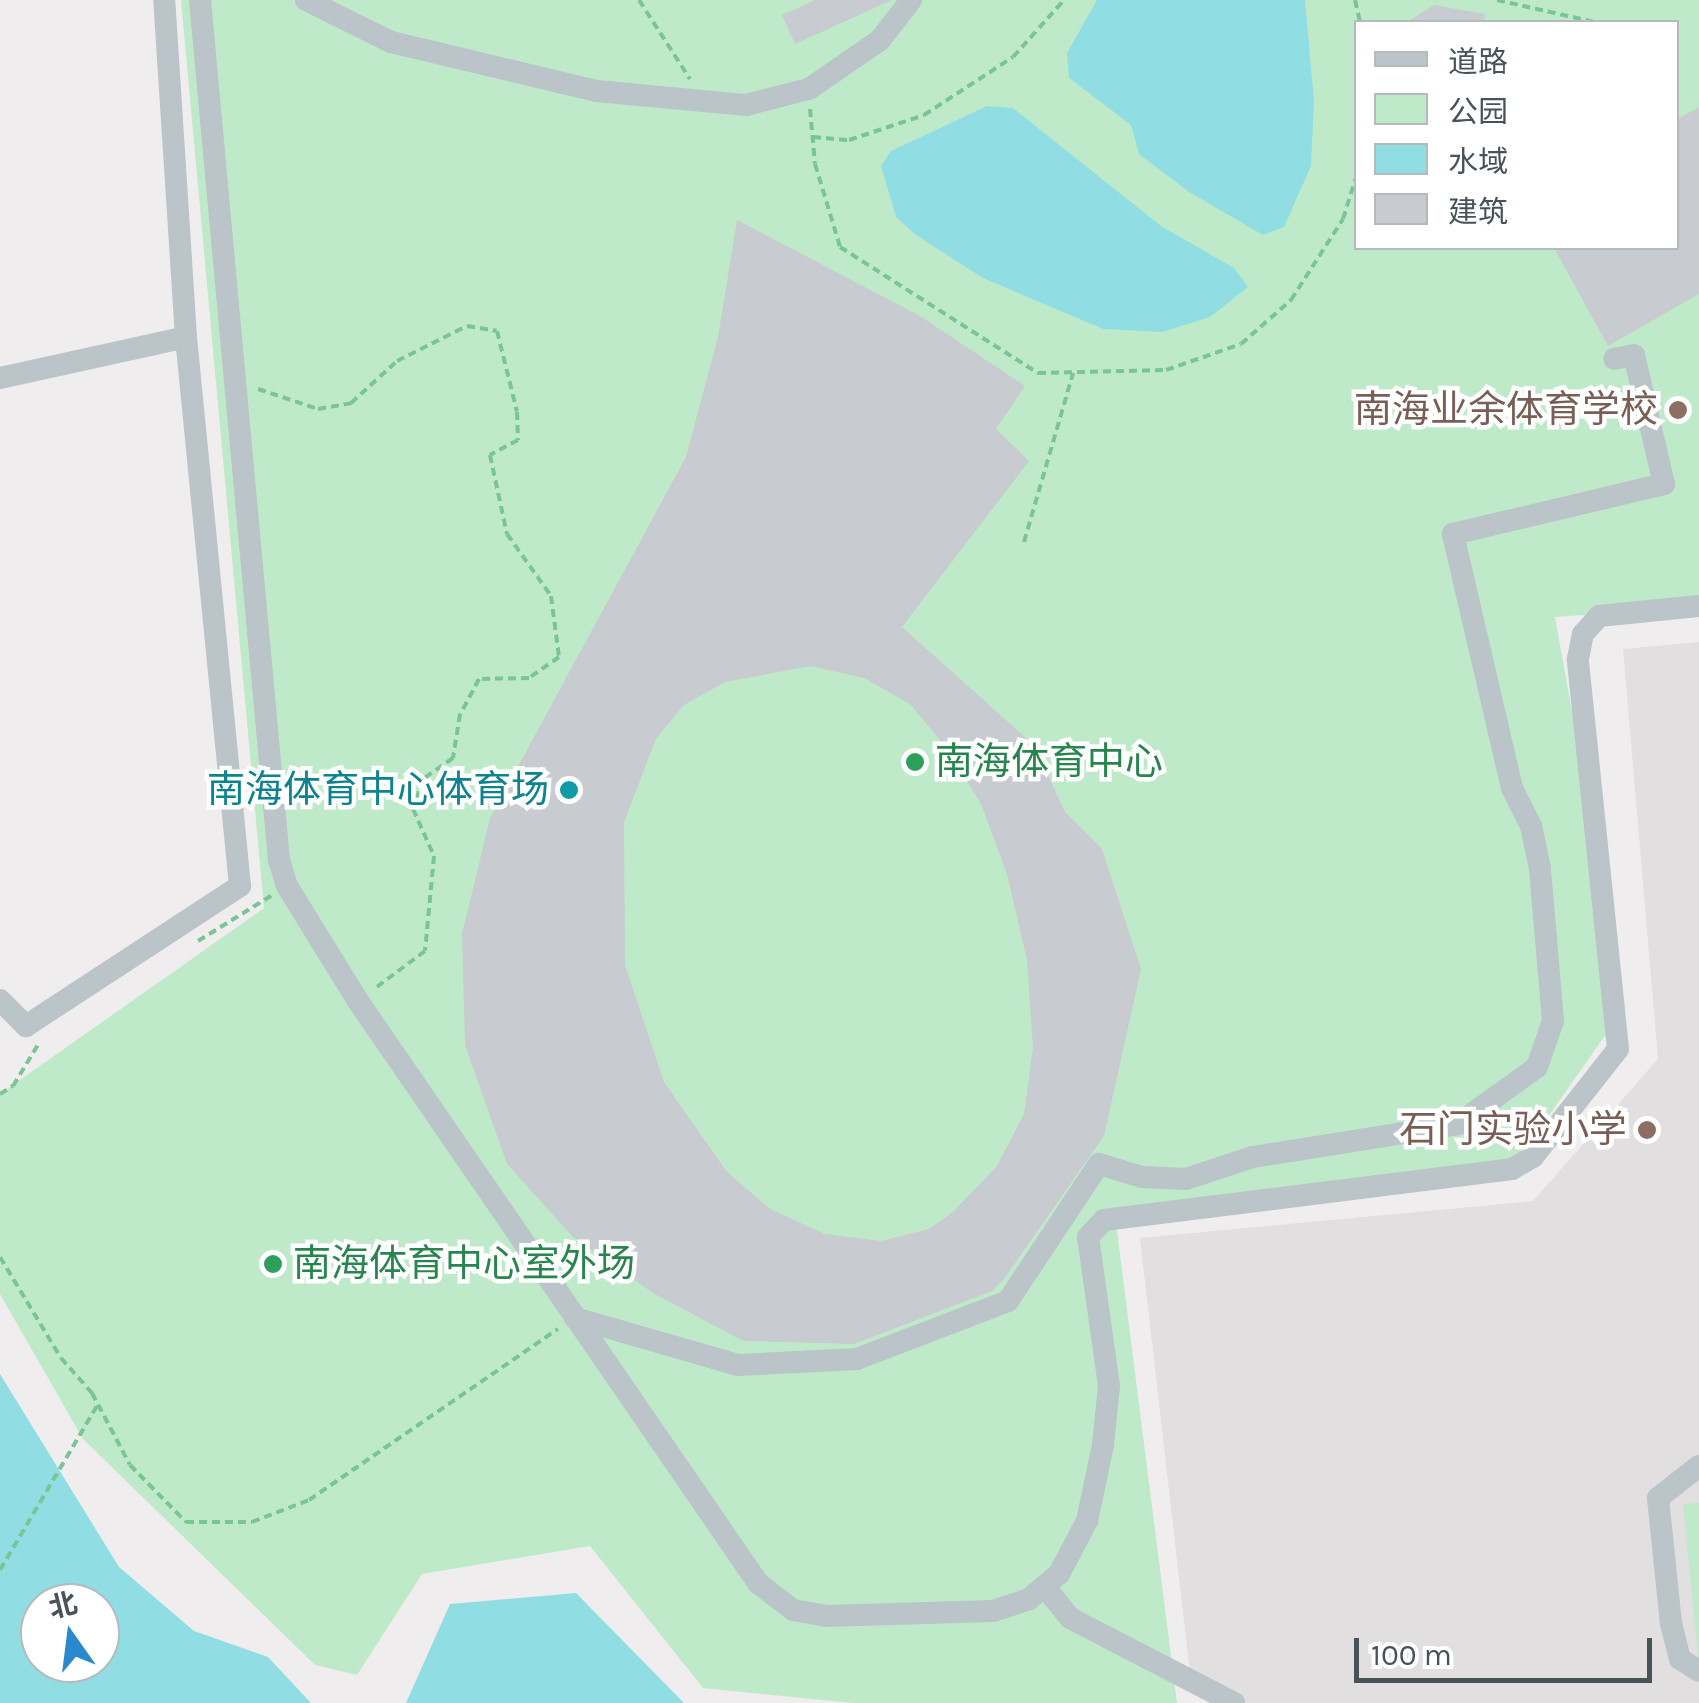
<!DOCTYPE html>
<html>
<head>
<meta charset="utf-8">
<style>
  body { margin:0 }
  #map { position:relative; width:1699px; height:1703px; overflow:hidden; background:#f0edee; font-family:Karla,"Noto Sans SC",sans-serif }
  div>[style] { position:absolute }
  .education>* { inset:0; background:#e1dfdf }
  .green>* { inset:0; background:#bfeaca }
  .water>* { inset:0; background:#90dee4 }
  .building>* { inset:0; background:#c8cbcf }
  .path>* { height:4px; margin-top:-2px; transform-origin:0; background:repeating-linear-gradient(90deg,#7ac596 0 8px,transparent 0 13px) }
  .minor>* { height:22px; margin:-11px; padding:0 11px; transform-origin:11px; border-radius:11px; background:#bac4c9 }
  .dots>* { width:28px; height:28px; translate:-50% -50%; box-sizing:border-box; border:5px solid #fff; border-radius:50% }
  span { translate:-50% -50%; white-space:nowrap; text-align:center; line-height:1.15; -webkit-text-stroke:9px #fff; paint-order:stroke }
  .education-label { font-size:38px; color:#785e54 }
  .right { translate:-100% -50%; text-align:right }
  .leisure-label { font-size:38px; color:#27864d }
  .left { translate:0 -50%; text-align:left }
  .culture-label { font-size:38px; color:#0d838f }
  .legend { position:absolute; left:1354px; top:20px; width:325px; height:230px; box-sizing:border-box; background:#fff; border:2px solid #b5babd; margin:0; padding:12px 18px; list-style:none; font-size:30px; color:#475359 }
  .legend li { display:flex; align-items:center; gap:20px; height:50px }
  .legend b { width:50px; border:2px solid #b5babd }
  .north { position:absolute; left:20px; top:1583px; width:100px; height:100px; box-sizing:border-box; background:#fff; border:2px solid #b5babd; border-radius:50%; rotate:346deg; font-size:28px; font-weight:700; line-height:40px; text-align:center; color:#475359 }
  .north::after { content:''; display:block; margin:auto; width:35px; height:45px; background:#2889cf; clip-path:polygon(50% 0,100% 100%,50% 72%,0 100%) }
  .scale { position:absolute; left:1354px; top:1638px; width:298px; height:45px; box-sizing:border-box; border:5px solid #475359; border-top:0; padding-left:12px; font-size:30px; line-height:35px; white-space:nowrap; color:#475359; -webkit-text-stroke:8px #fff; paint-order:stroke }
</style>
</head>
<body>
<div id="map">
  <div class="education">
    <i style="clip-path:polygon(1699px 642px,1699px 1703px,1218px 1703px,1191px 1682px,1140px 1238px,1533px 1201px,1658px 1059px,1623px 649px)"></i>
  </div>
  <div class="green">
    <i style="clip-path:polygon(evenodd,181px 0,1699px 0,1699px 607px,1555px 617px,1625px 1007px,1506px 1177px,1115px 1215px,1177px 1703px,852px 1703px,703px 1688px,590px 1546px,422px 1574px,357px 1675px,315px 1665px,83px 1439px,0 1294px,0 1094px,264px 908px,181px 0,1356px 22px,1676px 22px,1676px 248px,1356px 248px,1356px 22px)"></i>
    <i style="clip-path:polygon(1699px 1503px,1699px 1665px,1683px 1504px)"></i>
  </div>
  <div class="water">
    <i style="clip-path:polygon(1097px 0,1305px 0,1314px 101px,1311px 166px,1284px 227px,1263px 235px,1189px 192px,1139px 154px,1131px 125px,1069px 78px,1067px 53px)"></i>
    <i style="clip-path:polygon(987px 106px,1013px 108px,1161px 226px,1234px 268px,1248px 287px,1210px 317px,1162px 332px,1103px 329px,983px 278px,916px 235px,896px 217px,881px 166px,891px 151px)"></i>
    <i style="clip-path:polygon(evenodd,0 1374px,119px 1567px,194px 1631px,268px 1657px,311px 1703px,0 1703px,0 1374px,100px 1603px,100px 1663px,40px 1663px,40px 1603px,100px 1603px)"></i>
    <i style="clip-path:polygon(576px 1593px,684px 1703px,406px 1703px,450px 1604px)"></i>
  </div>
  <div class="building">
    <i style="clip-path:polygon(815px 0,892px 0,795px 44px,782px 15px)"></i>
    <i style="clip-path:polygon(1434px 5px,1485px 14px,1484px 22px,1407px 22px)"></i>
    <i style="clip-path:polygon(1699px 107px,1699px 294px,1608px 346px,1554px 248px,1676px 248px,1676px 120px)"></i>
    <i style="clip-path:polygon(evenodd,737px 220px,920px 316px,1025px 386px,996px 429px,1029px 461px,902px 627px,1034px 745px,1065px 812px,1102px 849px,1141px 969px,1104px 1136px,1004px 1279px,992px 1291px,854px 1344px,743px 1341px,653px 1293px,572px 1236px,507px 1164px,465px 1045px,462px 934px,490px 818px,686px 457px,718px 337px,737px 220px,811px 666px,864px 678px,910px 704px,948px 750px,981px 804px,1007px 874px,1027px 960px,1033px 1048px,1024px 1114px,997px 1166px,953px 1212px,929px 1229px,881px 1241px,825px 1234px,770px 1209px,727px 1172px,664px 1082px,625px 965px,624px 822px,656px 739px,684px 705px,725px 682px,811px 666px)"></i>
  </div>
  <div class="path">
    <i style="left:639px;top:0;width:94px;rotate:57.2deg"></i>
    <i style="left:1355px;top:0;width:23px;rotate:77deg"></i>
    <i style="left:1497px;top:0;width:100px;rotate:12.7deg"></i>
    <i style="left:810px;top:109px;width:55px;rotate:84.8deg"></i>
    <i style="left:815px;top:164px;width:87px;rotate:73.2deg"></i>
    <i style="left:840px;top:247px;width:235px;rotate:32.5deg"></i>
    <i style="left:1038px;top:373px;width:128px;rotate:-1.3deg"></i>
    <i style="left:1166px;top:370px;width:79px;rotate:-19.1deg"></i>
    <i style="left:1241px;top:344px;width:67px;rotate:-41.3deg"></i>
    <i style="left:1291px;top:300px;width:96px;rotate:-57.3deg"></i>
    <i style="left:1343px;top:219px;width:44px;rotate:-72.8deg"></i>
    <i style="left:813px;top:137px;width:36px;rotate:5deg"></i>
    <i style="left:849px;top:140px;width:79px;rotate:-18.4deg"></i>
    <i style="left:924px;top:115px;width:106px;rotate:-33.1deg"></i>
    <i style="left:1013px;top:57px;width:76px;rotate:-48.2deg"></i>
    <i style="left:258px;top:389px;width:63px;rotate:18.4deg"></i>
    <i style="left:318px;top:409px;width:34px;rotate:-10deg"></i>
    <i style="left:351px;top:403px;width:62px;rotate:-42.4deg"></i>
    <i style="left:397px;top:361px;width:78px;rotate:-26.6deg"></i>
    <i style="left:467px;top:326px;width:30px;rotate:9deg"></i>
    <i style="left:497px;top:331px;width:83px;rotate:76.1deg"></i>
    <i style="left:517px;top:412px;width:28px;rotate:88deg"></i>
    <i style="left:518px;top:440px;width:32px;rotate:152deg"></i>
    <i style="left:490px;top:455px;width:81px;rotate:77.9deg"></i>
    <i style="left:507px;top:534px;width:76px;rotate:54.6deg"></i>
    <i style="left:551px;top:596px;width:62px;rotate:82.5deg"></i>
    <i style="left:559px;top:657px;width:37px;rotate:145deg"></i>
    <i style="left:529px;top:678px;width:50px;rotate:178.9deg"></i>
    <i style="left:479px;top:679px;width:40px;rotate:118deg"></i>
    <i style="left:460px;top:714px;width:45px;rotate:99deg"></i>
    <i style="left:453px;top:758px;width:37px;rotate:145deg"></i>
    <i style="left:423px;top:779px;width:32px;rotate:108deg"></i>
    <i style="left:413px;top:809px;width:51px;rotate:65.9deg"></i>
    <i style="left:434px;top:856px;width:95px;rotate:95.4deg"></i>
    <i style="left:425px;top:951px;width:64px;rotate:143.3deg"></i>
    <i style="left:1024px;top:542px;width:176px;rotate:-73.8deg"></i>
    <i style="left:198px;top:941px;width:86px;rotate:-31.7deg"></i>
    <i style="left:0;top:1094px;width:15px;rotate:-32deg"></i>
    <i style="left:13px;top:1086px;width:50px;rotate:-58.8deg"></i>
    <i style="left:0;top:1257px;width:118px;rotate:58.9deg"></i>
    <i style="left:61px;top:1358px;width:47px;rotate:48.5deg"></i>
    <i style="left:92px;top:1393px;width:81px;rotate:62.2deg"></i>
    <i style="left:130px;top:1465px;width:80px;rotate:45.5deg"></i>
    <i style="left:186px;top:1522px;width:66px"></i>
    <i style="left:252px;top:1522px;width:61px;rotate:-21.1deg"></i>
    <i style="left:309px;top:1500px;width:302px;rotate:-34.5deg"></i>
    <i style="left:0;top:1570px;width:191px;rotate:-59.4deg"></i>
  </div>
  <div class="minor">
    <i style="left:200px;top:0;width:864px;rotate:84.75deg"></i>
    <i style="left:279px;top:860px;width:27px;rotate:73deg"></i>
    <i style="left:287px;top:886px;width:135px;rotate:58.3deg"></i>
    <i style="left:358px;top:1001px;width:706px;rotate:55.5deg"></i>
    <i style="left:758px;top:1583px;width:44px;rotate:37.6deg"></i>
    <i style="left:793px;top:1610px;width:34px;rotate:10deg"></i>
    <i style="left:826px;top:1616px;width:167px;rotate:-1.7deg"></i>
    <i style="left:993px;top:1611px;width:38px;rotate:-18deg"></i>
    <i style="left:1029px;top:1599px;width:39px;rotate:-40deg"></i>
    <i style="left:1059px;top:1574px;width:60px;rotate:-62.2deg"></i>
    <i style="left:1087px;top:1521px;width:78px;rotate:-78.1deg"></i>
    <i style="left:1103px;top:1445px;width:59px;rotate:-84.2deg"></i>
    <i style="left:1109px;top:1386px;width:150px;rotate:-98deg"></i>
    <i style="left:1088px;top:1237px;width:23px;rotate:-47deg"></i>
    <i style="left:1104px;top:1220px;width:411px;rotate:-7.1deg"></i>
    <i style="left:1512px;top:1169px;width:24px;rotate:-30deg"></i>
    <i style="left:1533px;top:1157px;width:137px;rotate:-51.8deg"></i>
    <i style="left:1618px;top:1049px;width:392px;rotate:-95.9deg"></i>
    <i style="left:1578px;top:659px;width:25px;rotate:-79deg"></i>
    <i style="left:1583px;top:634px;width:24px;rotate:-48deg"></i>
    <i style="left:1599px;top:616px;width:100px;rotate:-5.7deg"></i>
    <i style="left:306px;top:0;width:95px;rotate:26.3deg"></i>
    <i style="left:391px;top:42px;width:212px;rotate:13.4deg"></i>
    <i style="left:597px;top:91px;width:150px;rotate:5.4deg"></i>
    <i style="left:746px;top:105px;width:65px;rotate:-14.3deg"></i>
    <i style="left:809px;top:89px;width:86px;rotate:-34.6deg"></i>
    <i style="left:880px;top:40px;width:51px;rotate:-52.2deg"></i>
    <i style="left:0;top:378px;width:190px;rotate:-12.4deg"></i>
    <i style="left:0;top:1000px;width:37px;rotate:45deg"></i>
    <i style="left:26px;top:1026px;width:256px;rotate:-33.2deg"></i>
    <i style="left:240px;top:886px;width:552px;rotate:-95.62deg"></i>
    <i style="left:186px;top:337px;width:338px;rotate:-93.7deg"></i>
    <i style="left:575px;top:1318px;width:170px;rotate:16.1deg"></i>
    <i style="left:738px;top:1365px;width:119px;rotate:-2.9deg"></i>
    <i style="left:857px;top:1359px;width:162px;rotate:-21deg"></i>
    <i style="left:1008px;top:1301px;width:164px;rotate:-56.4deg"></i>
    <i style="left:1099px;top:1164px;width:45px;rotate:16.8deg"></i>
    <i style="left:1142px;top:1177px;width:44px;rotate:2.6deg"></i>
    <i style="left:1186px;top:1179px;width:71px;rotate:-18.2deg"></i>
    <i style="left:1253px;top:1157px;width:208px;rotate:-9.1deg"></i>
    <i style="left:1458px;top:1124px;width:97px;rotate:-35.8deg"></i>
    <i style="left:1537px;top:1067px;width:49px;rotate:-70.8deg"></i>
    <i style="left:1553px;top:1021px;width:154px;rotate:-94.9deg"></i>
    <i style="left:1540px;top:868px;width:43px;rotate:-102.1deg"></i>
    <i style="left:1531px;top:826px;width:42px;rotate:-116.6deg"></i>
    <i style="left:1512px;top:788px;width:261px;rotate:-103.1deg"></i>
    <i style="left:1453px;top:534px;width:217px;rotate:-13.3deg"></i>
    <i style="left:1664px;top:484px;width:132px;rotate:-103.1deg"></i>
    <i style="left:1634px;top:355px;width:20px;rotate:169deg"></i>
    <i style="left:1699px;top:1466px;width:52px;rotate:142deg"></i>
    <i style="left:1658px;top:1498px;width:126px;rotate:84.1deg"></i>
    <i style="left:1671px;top:1623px;width:37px;rotate:76deg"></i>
    <i style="left:1680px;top:1659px;width:22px;rotate:32deg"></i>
    <i style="left:1045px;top:1587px;width:40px;rotate:51deg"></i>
    <i style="left:1070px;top:1618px;width:185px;rotate:27.4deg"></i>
  </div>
  <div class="dots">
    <i style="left:1678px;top:410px;background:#8d6e63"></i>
    <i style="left:915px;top:762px;background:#2e9e5b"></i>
    <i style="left:569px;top:790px;background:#0f9aa8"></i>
    <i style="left:1647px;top:1130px;background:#8d6e63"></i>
    <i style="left:273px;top:1264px;background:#2e9e5b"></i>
  </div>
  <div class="education-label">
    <span class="right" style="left:1658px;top:410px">南海业余体育学校</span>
    <span class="right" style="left:1627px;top:1130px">石门实验小学</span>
  </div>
  <div class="leisure-label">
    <span class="left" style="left:935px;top:762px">南海体育中心</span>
    <span class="left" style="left:293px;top:1264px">南海体育中心室外场</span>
  </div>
  <div class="culture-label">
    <span class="right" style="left:549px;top:790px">南海体育中心体育场</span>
  </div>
  <ul class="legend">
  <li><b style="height:12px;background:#bac4c9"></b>道路</li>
  <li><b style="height:28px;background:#bfeaca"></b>公园</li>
  <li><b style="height:28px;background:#90dee4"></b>水域</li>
  <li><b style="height:28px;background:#c8cbcf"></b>建筑</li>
  </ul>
  <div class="north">北</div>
  <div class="scale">100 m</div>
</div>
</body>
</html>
